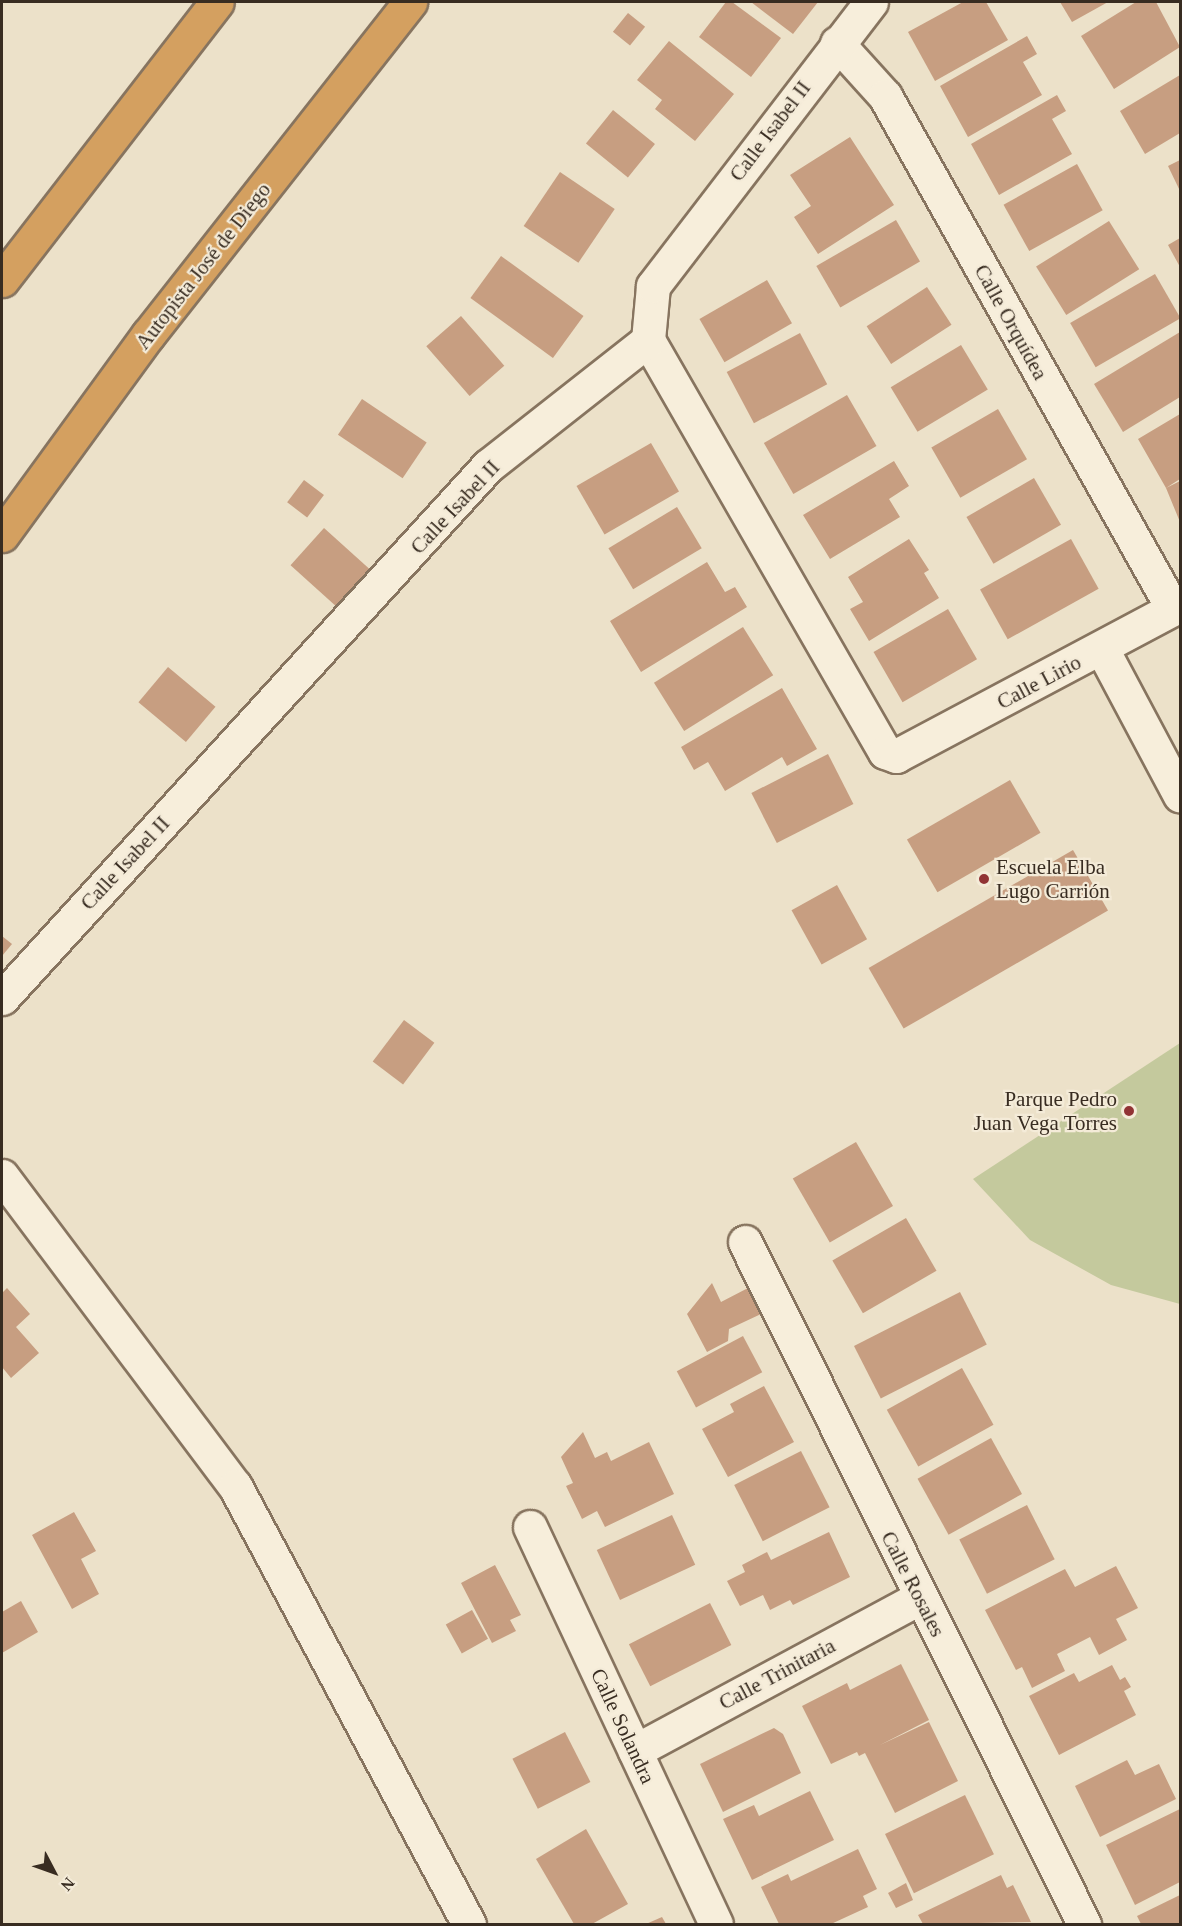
<!DOCTYPE html>
<html>
<head>
<meta charset="utf-8">
<style>
  body { margin:0 }
  #map { position:relative; width:1182px; height:1926px; overflow:hidden; background:#ece1c9; font-family:"Times New Roman",serif }
  div>[style] { position:absolute }
  .green>* { inset:0; background:#c4c99d }
  .building>* { inset:0; background:#c79e81; transform-origin:0 0 }
  .roads { filter:drop-shadow(2px 0 #87745f) drop-shadow(-2px 0 #87745f) drop-shadow(0 2px #87745f) drop-shadow(0 -2px #87745f) }
  .minor>* { height:33px; margin:-16.5px; padding:0 16.5px; transform-origin:16.5px; border-radius:16.5px; background:#f7eedb }
  .tertiary>* { height:33px; margin:-16.5px; padding:0 16.5px; transform-origin:16.5px; border-radius:16.5px; background:#f7eedb }
  .motorway>* { height:33px; margin:-16.5px; padding:0 16.5px; transform-origin:16.5px; border-radius:16.5px; background:#d4a060 }
  .dots>* { width:16px; height:16px; translate:-50% -50%; box-sizing:border-box; border:3px solid #f4ebd8; border-radius:50% }
  span { translate:-50% -50%; white-space:nowrap; text-align:center; line-height:1.15; -webkit-text-stroke:4.5px #f4ebd8; paint-order:stroke }
  .street-label { font-size:21px; color:#382c21 }
  .poi-label { font-size:21px; color:#382c21 }
  .left { translate:0 -50%; text-align:left }
  .right { translate:-100% -50%; text-align:right }
  .frame { position:absolute; inset:0; border:3px solid #382c21; pointer-events:none }
  .north { position:absolute; left:24px; top:1842px; width:60px; height:60px; -webkit-text-stroke:4px #f4ebd8; paint-order:stroke; rotate:131deg; font-size:16px; font-weight:700; line-height:24px; text-align:center; color:#382c21 }
  .north::after { content:''; display:block; margin:auto; width:21px; height:27px; background:#382c21; clip-path:polygon(50% 0,100% 100%,50% 72%,0 100%) }
</style>
</head>
<body>
<div id="map">
  <div class="green">
    <i style="clip-path:polygon(1180px 1043px,1180px 1304px,1111px 1285px,1030px 1240px,973px 1179px)"></i>
  </div>
  <div class="building">
    <i style="clip-path:polygon(726px 2px,732px 2px,781px 38px,751px 77px,699px 37px)"></i>
    <i style="clip-path:polygon(751px 2px,818px 2px,793px 34px)"></i>
    <i style="clip-path:polygon(963px 2px,986px 2px,1008px 40px,935px 81px,908px 32px)"></i>
    <i style="clip-path:polygon(1060px 2px,1108px 2px,1072px 22px)"></i>
    <i style="clip-path:polygon(1136px 2px,1156px 2px,1180px 47px,1114px 89px,1081px 36px)"></i>
    <i style="left:628px;top:13px;width:22px;height:24px;rotate:39deg"></i>
    <i style="clip-path:polygon(1027px 36px,1037px 54px,1023px 62px,1042px 95px,968px 137px,940px 86px)"></i>
    <i style="clip-path:polygon(669px 41px,734px 94px,695px 141px,655px 109px,662px 100px,637px 80px)"></i>
    <i style="clip-path:polygon(1180px 75px,1180px 133px,1145px 154px,1120px 111px)"></i>
    <i style="clip-path:polygon(1057px 95px,1066px 111px,1052px 119px,1072px 154px,999px 195px,971px 144px)"></i>
    <i style="left:613px;top:110px;width:54px;height:43px;rotate:39deg"></i>
    <i style="clip-path:polygon(850px 137px,894px 205px,818px 254px,794px 217px,811px 206px,790px 175px)"></i>
    <i style="clip-path:polygon(1180px 160px,1180px 191px,1168px 166px)"></i>
    <i style="left:1077px;top:164px;width:53px;height:84px;rotate:61deg"></i>
    <i style="left:560px;top:172px;width:66px;height:65px;rotate:34deg"></i>
    <i style="left:896px;top:220px;width:48px;height:92px;rotate:60deg"></i>
    <i style="left:1109px;top:221px;width:57px;height:86px;rotate:58deg"></i>
    <i style="clip-path:polygon(1180px 238px,1180px 267px,1168px 245px)"></i>
    <i style="left:501px;top:256px;width:102px;height:52px;rotate:36deg"></i>
    <i style="left:1155px;top:274px;width:51px;height:98px;rotate:60deg"></i>
    <i style="left:767px;top:280px;width:50px;height:78px;rotate:60deg"></i>
    <i style="left:927px;top:287px;width:45px;height:72px;rotate:57deg"></i>
    <i style="left:461px;top:316px;width:66px;height:46px;rotate:49deg"></i>
    <i style="clip-path:polygon(1180px 332px,1180px 397px,1123px 432px,1094px 384px)"></i>
    <i style="left:800px;top:333px;width:58px;height:83px;rotate:62deg"></i>
    <i style="left:961px;top:345px;width:52px;height:82px;rotate:59deg"></i>
    <i style="left:847px;top:395px;width:59px;height:96px;rotate:60deg"></i>
    <i style="left:362px;top:399px;width:78px;height:43px;rotate:34deg"></i>
    <i style="left:998px;top:409px;width:58px;height:77px;rotate:60deg"></i>
    <i style="clip-path:polygon(1180px 414px,1180px 479px,1166px 488px,1180px 481px,1180px 522px,1166px 488px,1138px 439px)"></i>
    <i style="left:651px;top:443px;width:56px;height:86px;rotate:60deg"></i>
    <i style="clip-path:polygon(894px 461px,909px 486px,889px 499px,900px 517px,830px 559px,803px 515px)"></i>
    <i style="left:1034px;top:478px;width:54px;height:78px;rotate:60deg"></i>
    <i style="left:304px;top:480px;width:25px;height:28px;rotate:37deg"></i>
    <i style="left:677px;top:507px;width:48px;height:80px;rotate:59deg"></i>
    <i style="left:324px;top:528px;width:62px;height:50px;rotate:42deg"></i>
    <i style="clip-path:polygon(909px 539px,929px 570px,924px 573px,939px 598px,869px 641px,850px 609px,863px 602px,848px 577px)"></i>
    <i style="left:1071px;top:539px;width:57px;height:104px;rotate:61deg"></i>
    <i style="clip-path:polygon(707px 562px,725px 592px,735px 587px,747px 607px,641px 672px,610px 621px)"></i>
    <i style="left:948px;top:609px;width:58px;height:86px;rotate:60deg"></i>
    <i style="left:743px;top:627px;width:57px;height:105px;rotate:58deg"></i>
    <i style="left:168px;top:667px;width:62px;height:46px;rotate:40deg"></i>
    <i style="clip-path:polygon(782px 688px,817px 749px,787px 766px,782px 757px,725px 791px,708px 762px,694px 770px,681px 747px)"></i>
    <i style="left:828px;top:754px;width:56px;height:86px;rotate:63deg"></i>
    <i style="left:1010px;top:780px;width:61px;height:119px;rotate:60deg"></i>
    <i style="left:1073px;top:850px;width:70px;height:236px;rotate:60deg"></i>
    <i style="left:837px;top:885px;width:62px;height:52px;rotate:61deg"></i>
    <i style="clip-path:polygon(2px 936px,12px 944px,2px 956px)"></i>
    <i style="left:404px;top:1020px;width:38px;height:52px;rotate:37deg"></i>
    <i style="left:856px;top:1142px;width:74px;height:73px;rotate:60deg"></i>
    <i style="left:906px;top:1218px;width:61px;height:85px;rotate:60deg"></i>
    <i style="clip-path:polygon(712px 1283px,721px 1302px,748px 1288px,761px 1314px,729px 1329px,728px 1341px,707px 1352px,687px 1314px)"></i>
    <i style="clip-path:polygon(7px 1288px,30px 1314px,16px 1327px,39px 1353px,11px 1378px,2px 1367px,2px 1293px)"></i>
    <i style="left:960px;top:1292px;width:59px;height:119px;rotate:63deg"></i>
    <i style="left:743px;top:1336px;width:41px;height:75px;rotate:62deg"></i>
    <i style="left:962px;top:1368px;width:65px;height:86px;rotate:61deg"></i>
    <i style="clip-path:polygon(764px 1386px,794px 1442px,728px 1477px,702px 1429px,734px 1412px,730px 1404px)"></i>
    <i style="clip-path:polygon(583px 1432px,595px 1458px,607px 1452px,611px 1461px,649px 1442px,674px 1494px,605px 1527px,597px 1511px,582px 1519px,566px 1486px,573px 1483px,561px 1457px)"></i>
    <i style="left:991px;top:1438px;width:64px;height:84px;rotate:61deg"></i>
    <i style="left:801px;top:1451px;width:63px;height:75px;rotate:63deg"></i>
    <i style="left:1027px;top:1505px;width:61px;height:76px;rotate:63deg"></i>
    <i style="clip-path:polygon(74px 1512px,96px 1551px,81px 1559px,99px 1594px,72px 1609px,32px 1535px)"></i>
    <i style="left:672px;top:1515px;width:55px;height:83px;rotate:65deg"></i>
    <i style="clip-path:polygon(829px 1532px,850px 1577px,793px 1605px,790px 1600px,770px 1610px,763px 1595px,740px 1606px,727px 1581px,745px 1572px,742px 1565px,767px 1552px,771px 1560px)"></i>
    <i style="clip-path:polygon(495px 1565px,521px 1615px,510px 1620px,516px 1631px,492px 1643px,461px 1583px)"></i>
    <i style="clip-path:polygon(1116px 1566px,1138px 1608px,1116px 1619px,1127px 1640px,1099px 1655px,1090px 1637px,1057px 1654px,1065px 1671px,1032px 1688px,1022px 1667px,1016px 1670px,985px 1610px,1065px 1569px,1075px 1587px)"></i>
    <i style="clip-path:polygon(21px 1601px,38px 1632px,2px 1653px,2px 1612px)"></i>
    <i style="left:710px;top:1603px;width:47px;height:91px;rotate:63deg"></i>
    <i style="left:472px;top:1610px;width:33px;height:30px;rotate:61deg"></i>
    <i style="clip-path:polygon(901px 1664px,929px 1720px,880px 1745px,929px 1722px,958px 1781px,895px 1813px,865px 1753px,859px 1756px,857px 1752px,831px 1764px,802px 1706px,847px 1683px,850px 1690px)"></i>
    <i style="clip-path:polygon(1112px 1665px,1120px 1680px,1125px 1677px,1131px 1687px,1124px 1691px,1136px 1715px,1059px 1755px,1029px 1696px,1074px 1673px,1079px 1682px)"></i>
    <i style="clip-path:polygon(774px 1728px,783px 1734px,801px 1773px,723px 1812px,700px 1764px)"></i>
    <i style="left:565px;top:1732px;width:56px;height:59px;rotate:63deg"></i>
    <i style="clip-path:polygon(1127px 1760px,1135px 1775px,1159px 1764px,1176px 1799px,1100px 1837px,1075px 1786px)"></i>
    <i style="clip-path:polygon(810px 1791px,834px 1840px,752px 1880px,723px 1819px,754px 1805px,759px 1816px)"></i>
    <i style="left:965px;top:1795px;width:66px;height:89px;rotate:64deg"></i>
    <i style="clip-path:polygon(1180px 1809px,1180px 1882px,1135px 1905px,1106px 1845px)"></i>
    <i style="clip-path:polygon(586px 1829px,628px 1904px,592px 1924px,574px 1924px,536px 1859px)"></i>
    <i style="clip-path:polygon(858px 1849px,877px 1889px,863px 1896px,868px 1907px,831px 1924px,779px 1924px,761px 1887px,788px 1874px,791px 1881px)"></i>
    <i style="clip-path:polygon(1001px 1875px,1007px 1888px,1013px 1885px,1031px 1922px,923px 1924px,918px 1915px)"></i>
    <i style="clip-path:polygon(906px 1883px,913px 1900px,896px 1908px,888px 1893px)"></i>
    <i style="clip-path:polygon(1180px 1895px,1180px 1924px,1141px 1924px,1137px 1916px)"></i>
    <i style="clip-path:polygon(662px 1917px,666px 1924px,646px 1924px)"></i>
  </div>
  <div class="roads">
    <div class="minor">
      <i style="left:837px;top:43px;width:72px;rotate:47.8deg"></i>
      <i style="left:885px;top:96px;width:588px;rotate:60.69deg"></i>
      <i style="left:648px;top:340px;width:475px;rotate:60.1deg"></i>
      <i style="left:885px;top:752px;width:12px;rotate:20deg"></i>
      <i style="left:896px;top:756px;width:322px;rotate:-28deg"></i>
      <i style="left:1102px;top:649px;width:166px;rotate:62deg"></i>
      <i style="left:2px;top:998px;width:721px;rotate:-47.59deg"></i>
      <i style="left:488px;top:466px;width:204px;rotate:-38.2deg"></i>
      <i style="left:648px;top:340px;width:54px;rotate:-84.7deg"></i>
      <i style="left:653px;top:286px;width:358px;rotate:-52.5deg"></i>
      <i style="left:745px;top:1242px;width:762px;rotate:63.57deg"></i>
      <i style="left:530px;top:1527px;width:438px;rotate:64.9deg"></i>
      <i style="left:635px;top:1751px;width:323px;rotate:-28.3deg"></i>
    </div>
    <div class="tertiary">
      <i style="left:2px;top:1176px;width:388px;rotate:53.1deg"></i>
      <i style="left:235px;top:1486px;width:497px;rotate:61.9deg"></i>
    </div>
    <div class="motorway">
      <i style="left:2px;top:280px;width:351px;rotate:-52.3deg"></i>
      <i style="left:2px;top:535px;width:248px;rotate:-53.9deg"></i>
      <i style="left:148px;top:335px;width:424px;rotate:-51.8deg"></i>
    </div>
  </div>
  <div class="dots">
    <i style="left:984px;top:879px;background:#913334"></i>
    <i style="left:1129px;top:1111px;background:#913334"></i>
  </div>
  <div class="street-label">
    <span style="left:770px;top:131px;rotate:-53deg">Calle Isabel II</span>
    <span style="left:203px;top:266px;rotate:-52deg">Autopista José de Diego</span>
    <span style="left:1011px;top:322px;rotate:61deg">Calle Orquídea</span>
    <span style="left:455px;top:507px;rotate:-47deg">Calle Isabel II</span>
    <span style="left:1039px;top:682px;rotate:-28deg">Calle Lirio</span>
    <span style="left:125px;top:863px;rotate:-47deg">Calle Isabel II</span>
    <span style="left:913px;top:1584px;rotate:63deg">Calle Rosales</span>
    <span style="left:777px;top:1674px;rotate:-28deg">Calle Trinitaria</span>
    <span style="left:623px;top:1726px;rotate:65deg">Calle Solandra</span>
  </div>
  <div class="poi-label">
    <span class="left" style="left:996px;top:879px">Escuela Elba<br>Lugo Carrión</span>
    <span class="right" style="left:1117px;top:1111px">Parque Pedro<br>Juan Vega Torres</span>
  </div>
  <div class="frame"></div>
  <div class="north">N</div>
</div>
</body>
</html>
